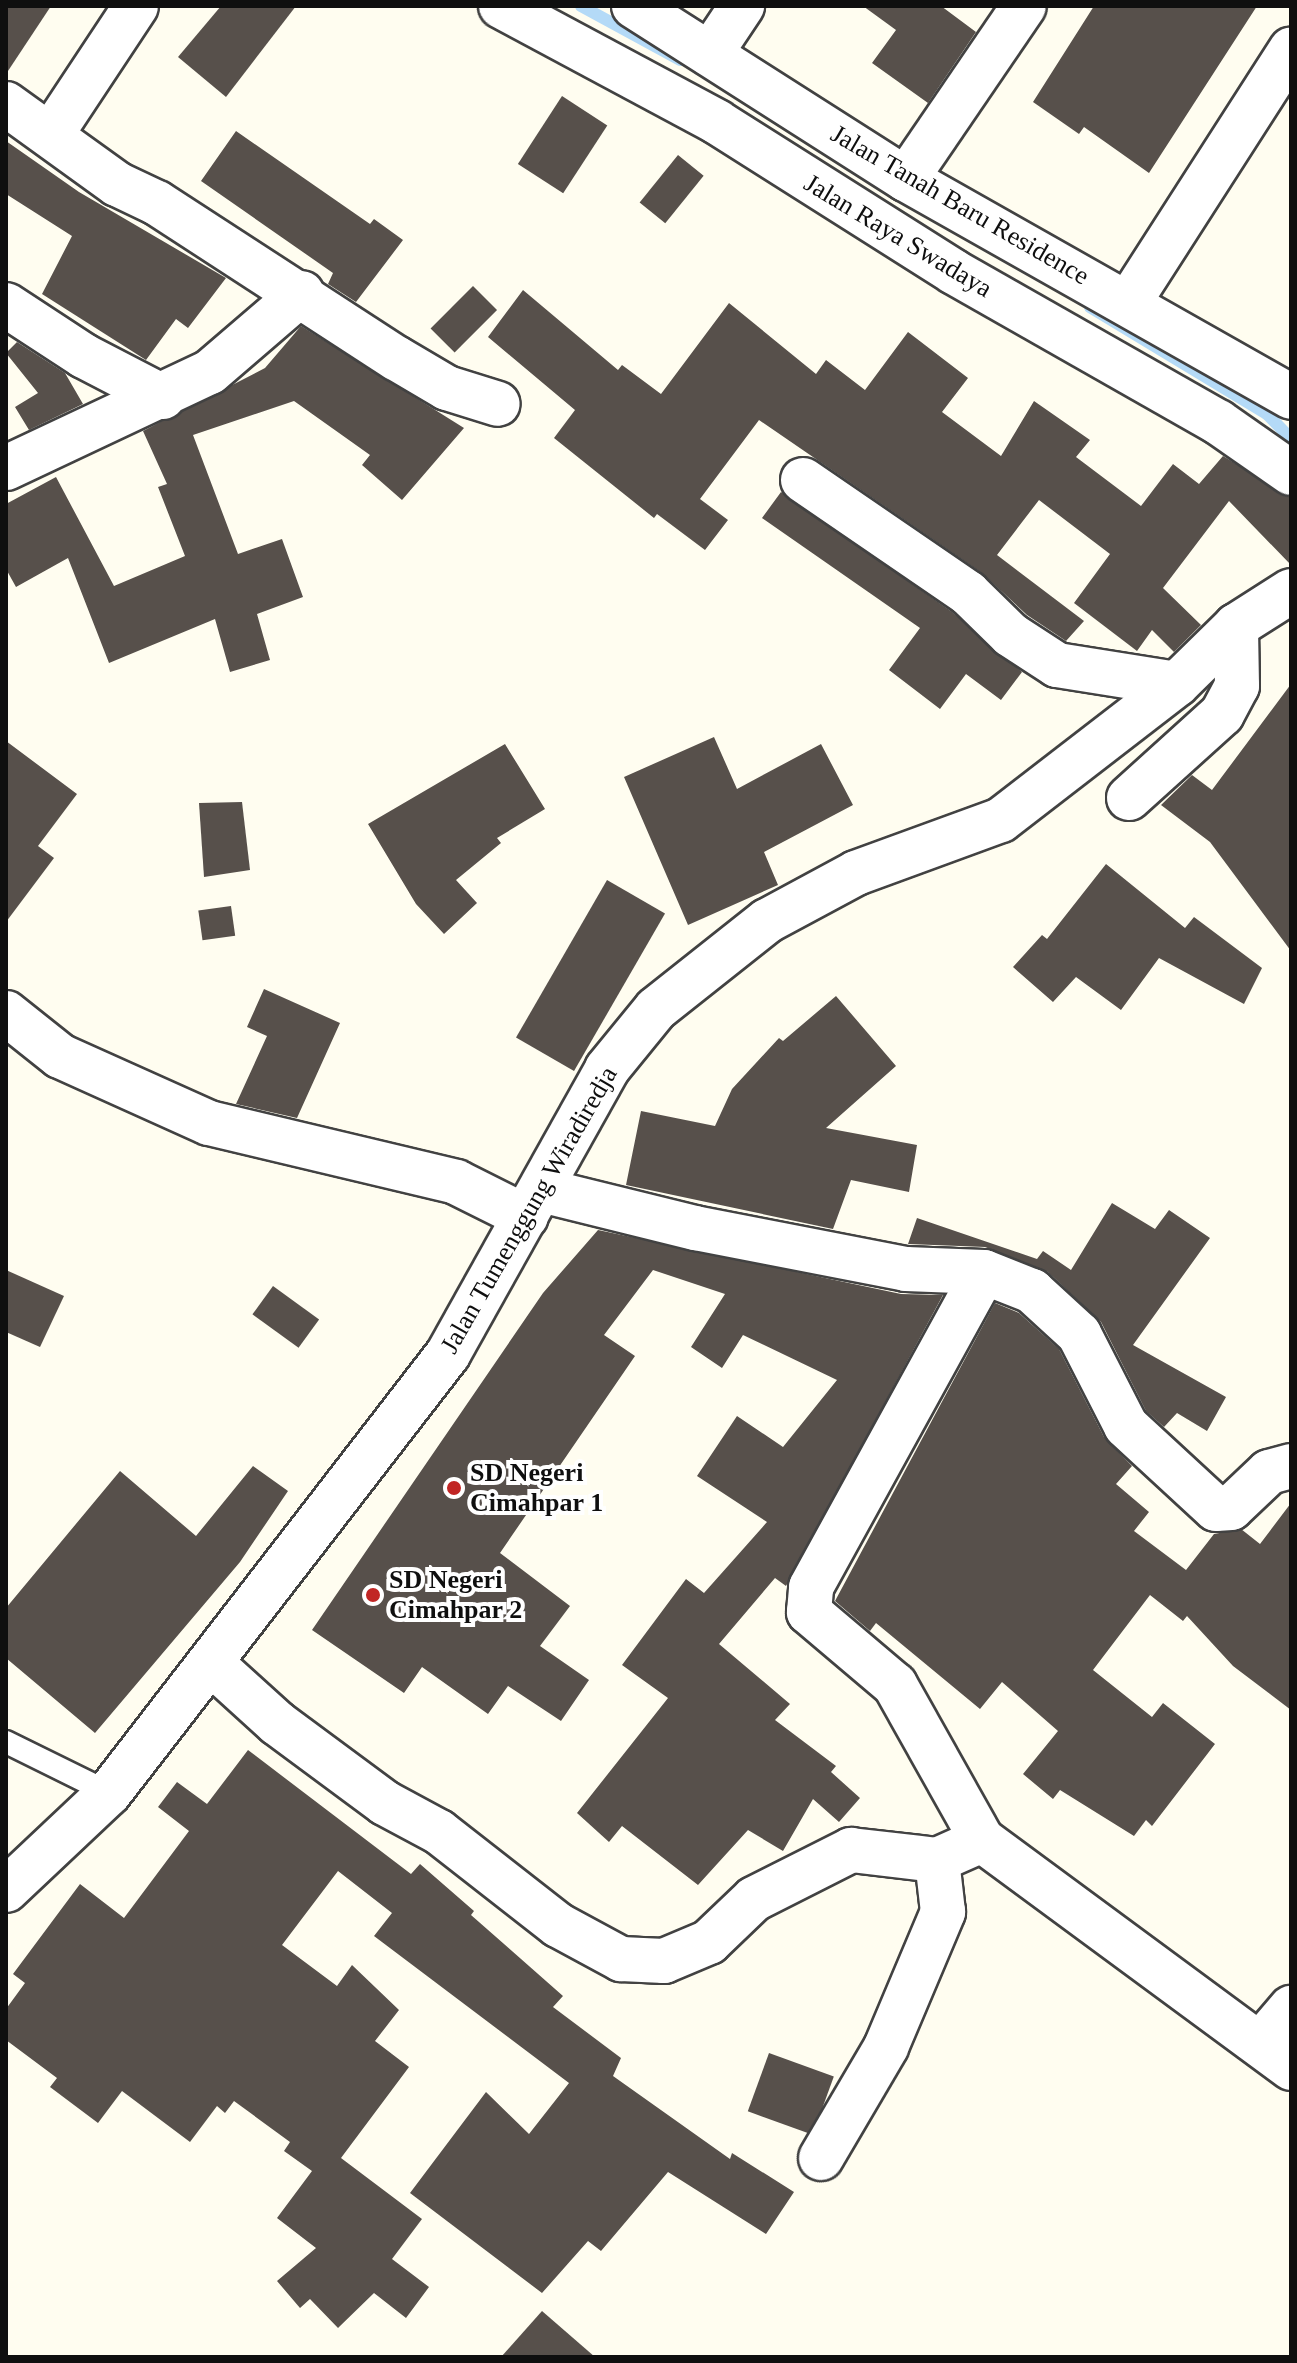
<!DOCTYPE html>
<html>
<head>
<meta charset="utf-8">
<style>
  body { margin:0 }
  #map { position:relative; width:1297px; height:2363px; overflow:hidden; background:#fffdf0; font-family:Georgia,serif }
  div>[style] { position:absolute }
  .stream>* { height:12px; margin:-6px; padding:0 6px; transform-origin:6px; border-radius:6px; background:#b4daf7 }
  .building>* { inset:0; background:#57504b; transform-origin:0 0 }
  .roads { filter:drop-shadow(2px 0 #424242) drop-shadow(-2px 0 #424242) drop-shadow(0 2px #424242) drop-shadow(0 -2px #424242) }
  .service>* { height:22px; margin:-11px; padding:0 11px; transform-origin:11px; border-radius:11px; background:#fff }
  .minor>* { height:44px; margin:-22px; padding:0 22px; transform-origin:22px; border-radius:22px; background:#fff }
  .tertiary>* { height:44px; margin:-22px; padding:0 22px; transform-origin:22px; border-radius:22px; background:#fff }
  .dots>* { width:22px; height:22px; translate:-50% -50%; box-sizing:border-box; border:4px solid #fff; border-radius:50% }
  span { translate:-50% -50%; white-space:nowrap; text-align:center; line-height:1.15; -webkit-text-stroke:8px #fff; paint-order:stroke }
  .street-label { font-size:26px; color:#0f0f0f }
  .poi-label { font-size:26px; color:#0f0f0f; font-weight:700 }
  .left { translate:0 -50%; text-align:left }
  .frame { position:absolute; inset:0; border:8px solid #0f0f0f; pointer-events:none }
</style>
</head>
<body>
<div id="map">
  <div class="stream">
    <i style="left:581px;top:6px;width:113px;rotate:28.6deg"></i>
    <i style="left:1090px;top:307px;width:207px;rotate:31.2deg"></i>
    <i style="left:1267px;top:414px;width:35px;rotate:46deg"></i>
  </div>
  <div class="building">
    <i style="clip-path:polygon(6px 6px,51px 6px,6px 74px)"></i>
    <i style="clip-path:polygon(221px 6px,296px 6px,226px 97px,178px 57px)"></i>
    <i style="clip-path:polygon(863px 6px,941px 6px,976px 32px,928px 103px,872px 63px,896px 30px)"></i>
    <i style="clip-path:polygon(1094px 6px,1257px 6px,1149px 173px,1084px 127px,1079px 134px,1033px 102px)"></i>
    <i style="left:562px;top:96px;width:54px;height:81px;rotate:33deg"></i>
    <i style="clip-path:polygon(236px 131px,370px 224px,374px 219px,403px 240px,356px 302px,328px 284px,333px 273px,201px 181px)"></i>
    <i style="clip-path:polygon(6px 141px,79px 192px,226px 278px,188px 328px,176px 319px,146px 360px,42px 294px,72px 236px,6px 194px)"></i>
    <i style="left:678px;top:155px;width:33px;height:61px;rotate:39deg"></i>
    <i style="left:473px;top:286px;width:34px;height:60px;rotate:45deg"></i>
    <i style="clip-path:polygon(523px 290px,618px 370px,622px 365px,661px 394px,729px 303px,816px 374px,826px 360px,865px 390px,908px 332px,968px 378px,942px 412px,1001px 456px,1034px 401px,1090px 440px,1076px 457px,1141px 506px,1173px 464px,1199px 484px,1223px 456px,1291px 498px,1291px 565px,1229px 501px,1163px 588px,1201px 625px,1174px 652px,1152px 630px,1137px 651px,1074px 603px,1110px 554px,1039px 500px,997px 555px,1084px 621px,1066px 641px,1027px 615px,982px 573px,759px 420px,700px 499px,728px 520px,705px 550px,657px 514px,654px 518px,554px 438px,575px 410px,488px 337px)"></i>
    <i style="clip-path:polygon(301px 326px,464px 428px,402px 500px,362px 465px,370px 455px,294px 401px,193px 435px,238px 554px,282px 539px,303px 597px,257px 614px,270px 660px,230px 672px,215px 619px,109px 663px,68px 558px,16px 587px,6px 569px,6px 504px,56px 477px,114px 586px,185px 556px,158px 487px,167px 484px,143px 431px,265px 368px)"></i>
    <i style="clip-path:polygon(17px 342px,65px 373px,83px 404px,29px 430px,15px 407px,38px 393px,6px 353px)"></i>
    <i style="clip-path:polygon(781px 492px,952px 612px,1022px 672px,1001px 700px,966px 674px,940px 709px,889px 670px,920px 628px,762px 518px)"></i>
    <i style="clip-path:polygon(1291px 684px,1291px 951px,1210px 842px,1161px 805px,1192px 775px,1212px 790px)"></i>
    <i style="clip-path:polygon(714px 737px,737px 789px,821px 744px,853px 805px,764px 852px,778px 885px,688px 925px,624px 777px)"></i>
    <i style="clip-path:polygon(6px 741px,77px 794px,38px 846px,54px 858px,6px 922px)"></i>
    <i style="clip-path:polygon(505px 744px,545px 809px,497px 838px,501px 843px,456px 880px,477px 903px,444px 934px,416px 904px,368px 824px)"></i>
    <i style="clip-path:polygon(242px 802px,250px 870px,204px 877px,199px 803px)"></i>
    <i style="clip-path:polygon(1106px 864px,1185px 928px,1194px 917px,1262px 968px,1244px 1004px,1159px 958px,1121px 1010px,1076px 977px,1053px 1002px,1013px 967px,1042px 935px,1047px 939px)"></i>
    <i style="left:607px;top:880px;width:67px;height:182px;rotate:30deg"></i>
    <i style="left:231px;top:906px;width:30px;height:33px;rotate:82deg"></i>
    <i style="clip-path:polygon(264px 989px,340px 1023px,297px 1118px,236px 1104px,267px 1036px,247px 1027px)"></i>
    <i style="clip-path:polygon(836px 996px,896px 1066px,826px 1128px,917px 1145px,909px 1192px,851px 1180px,833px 1229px,626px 1185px,641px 1111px,715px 1126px,732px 1089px,779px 1038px,783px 1041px)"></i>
    <i style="clip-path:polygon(1112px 1203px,1155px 1229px,1169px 1210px,1210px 1238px,1133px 1345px,1226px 1397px,1207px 1431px,1177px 1413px,1164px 1427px,1146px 1411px,1101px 1322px,1048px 1272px,985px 1247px,908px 1244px,917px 1218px,1037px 1259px,1043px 1251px,1071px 1270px)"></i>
    <i style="clip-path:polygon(598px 1230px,901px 1294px,943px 1295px,786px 1586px,775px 1578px,719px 1644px,790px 1704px,775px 1720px,836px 1766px,831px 1772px,860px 1798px,839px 1822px,813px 1799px,783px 1851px,748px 1830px,698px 1885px,622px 1826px,609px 1842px,577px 1813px,668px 1698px,622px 1665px,686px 1579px,704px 1593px,767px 1522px,697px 1476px,737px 1416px,783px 1447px,837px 1380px,743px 1335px,722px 1368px,691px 1347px,725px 1294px,653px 1270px,604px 1335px,635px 1356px,500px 1553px,570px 1606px,540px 1646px,589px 1680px,561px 1721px,508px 1686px,488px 1714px,422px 1667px,404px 1693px,312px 1630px,543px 1293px)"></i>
    <i style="clip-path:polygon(6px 1270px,64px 1296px,40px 1347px,6px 1332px)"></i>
    <i style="left:273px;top:1286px;width:57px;height:35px;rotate:36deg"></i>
    <i style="clip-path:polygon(995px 1303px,1019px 1313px,1059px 1349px,1104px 1437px,1132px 1466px,1116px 1484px,1149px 1512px,1134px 1531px,1186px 1570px,1214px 1534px,1241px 1529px,1260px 1544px,1291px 1503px,1291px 1710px,1233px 1666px,1187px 1616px,1183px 1621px,1150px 1595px,1093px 1670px,1152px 1717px,1163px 1703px,1215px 1744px,1152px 1826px,1146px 1820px,1134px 1836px,1060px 1790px,1053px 1799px,1023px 1774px,1058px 1731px,1002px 1682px,980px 1709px,876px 1623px,870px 1631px,835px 1601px)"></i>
    <i style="clip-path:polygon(253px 1466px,288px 1491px,240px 1562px,95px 1733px,6px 1658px,6px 1608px,120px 1471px,196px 1536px)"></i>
    <i style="clip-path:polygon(248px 1750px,411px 1874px,420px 1864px,474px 1911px,471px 1915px,563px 1996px,553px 2007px,621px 2058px,613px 2076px,730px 2159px,732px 2153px,794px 2192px,766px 2234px,668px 2172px,601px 2251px,588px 2241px,542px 2293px,410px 2193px,486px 2092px,529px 2134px,569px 2083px,374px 1936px,392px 1913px,338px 1871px,282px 1945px,337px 1986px,352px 1965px,399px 2010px,375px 2041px,409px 2067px,341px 2158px,422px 2219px,392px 2259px,429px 2287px,406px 2318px,374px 2293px,338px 2328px,310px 2299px,300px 2308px,277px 2281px,316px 2248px,277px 2218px,312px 2171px,284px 2151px,290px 2142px,234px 2101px,225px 2113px,217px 2106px,190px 2142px,122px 2091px,98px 2123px,50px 2087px,57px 2078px,6px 2040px,6px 2009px,25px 1983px,13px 1974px,80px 1884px,124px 1918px,189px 1831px,158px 1807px,177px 1782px,207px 1804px)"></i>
    <i style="left:769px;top:2053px;width:69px;height:62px;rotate:20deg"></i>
    <i style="clip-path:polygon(542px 2311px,595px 2357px,501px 2357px)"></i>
  </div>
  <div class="roads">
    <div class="service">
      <i style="left:6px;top:1742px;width:115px;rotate:26.3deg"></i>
    </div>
    <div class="minor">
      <i style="left:501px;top:6px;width:245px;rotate:28.2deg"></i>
      <i style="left:717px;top:122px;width:280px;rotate:32.3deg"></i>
      <i style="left:954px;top:272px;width:304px;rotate:29.6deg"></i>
      <i style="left:1218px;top:422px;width:89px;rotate:34.9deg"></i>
      <i style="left:634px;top:6px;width:322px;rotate:32.5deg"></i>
      <i style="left:906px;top:179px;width:442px;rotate:29.5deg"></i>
      <i style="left:710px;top:54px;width:58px;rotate:-56.3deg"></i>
      <i style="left:6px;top:104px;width:137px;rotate:35.8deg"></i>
      <i style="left:117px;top:184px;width:44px;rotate:25.4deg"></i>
      <i style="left:157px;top:203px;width:285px;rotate:33deg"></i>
      <i style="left:396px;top:358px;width:59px;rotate:30.5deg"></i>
      <i style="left:447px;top:388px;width:53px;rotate:17.4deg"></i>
      <i style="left:52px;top:133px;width:152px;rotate:-56.5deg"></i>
      <i style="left:906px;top:179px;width:209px;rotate:-55.7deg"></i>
      <i style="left:1129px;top:302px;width:300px;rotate:-57.3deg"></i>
      <i style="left:6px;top:305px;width:93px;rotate:33.2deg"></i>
      <i style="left:84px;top:356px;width:89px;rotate:27.4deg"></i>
      <i style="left:6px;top:468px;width:225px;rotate:-25.2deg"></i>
      <i style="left:210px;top:372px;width:121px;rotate:-40.7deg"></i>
      <i style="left:803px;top:480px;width:200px;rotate:34.4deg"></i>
      <i style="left:968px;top:593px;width:60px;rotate:44.3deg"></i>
      <i style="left:1011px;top:635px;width:55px;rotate:33.1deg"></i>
      <i style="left:1057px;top:665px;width:121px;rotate:9deg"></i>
      <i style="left:1129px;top:798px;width:125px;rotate:-42.1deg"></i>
      <i style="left:1222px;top:714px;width:32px;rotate:-62deg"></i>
      <i style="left:1237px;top:686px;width:60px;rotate:-91deg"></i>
      <i style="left:6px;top:1013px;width:69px;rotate:38.5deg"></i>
      <i style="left:60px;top:1056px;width:163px;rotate:24.2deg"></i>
      <i style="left:209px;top:1123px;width:254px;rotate:13.4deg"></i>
      <i style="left:456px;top:1182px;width:78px;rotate:26.6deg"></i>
      <i style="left:541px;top:1190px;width:159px;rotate:13.9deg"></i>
      <i style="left:695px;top:1228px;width:215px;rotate:11deg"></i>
      <i style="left:906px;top:1269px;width:78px;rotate:2.2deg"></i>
      <i style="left:984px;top:1272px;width:52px;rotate:21.6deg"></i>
      <i style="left:1032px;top:1291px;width:64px;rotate:42.5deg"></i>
      <i style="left:1079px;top:1334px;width:103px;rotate:62.9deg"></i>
      <i style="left:1126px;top:1426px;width:122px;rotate:42.7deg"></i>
      <i style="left:1216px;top:1509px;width:15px;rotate:-4deg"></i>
      <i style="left:1231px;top:1508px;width:52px;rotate:-43.5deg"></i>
      <i style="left:1269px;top:1472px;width:23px;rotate:-15deg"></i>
      <i style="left:212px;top:1664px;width:88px;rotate:42.2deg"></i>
      <i style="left:277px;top:1723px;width:134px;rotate:36.5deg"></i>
      <i style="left:385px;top:1803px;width:61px;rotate:28.2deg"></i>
      <i style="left:439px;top:1832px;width:151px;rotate:38deg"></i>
      <i style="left:558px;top:1925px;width:72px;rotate:28.4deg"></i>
      <i style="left:621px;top:1959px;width:43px;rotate:2.7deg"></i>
      <i style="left:664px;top:1961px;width:49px;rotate:-22.9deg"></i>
      <i style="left:709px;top:1942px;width:62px;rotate:-43.7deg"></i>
      <i style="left:754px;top:1899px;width:109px;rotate:-26.8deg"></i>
      <i style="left:851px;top:1850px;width:87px;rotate:6.6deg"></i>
      <i style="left:937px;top:1860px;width:49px;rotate:-24deg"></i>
      <i style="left:982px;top:1840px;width:384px;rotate:36.4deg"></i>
      <i style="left:982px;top:1840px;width:178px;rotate:-119.3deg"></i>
      <i style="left:895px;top:1685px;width:113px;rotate:-139.7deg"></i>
      <i style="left:809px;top:1612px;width:25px;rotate:-85deg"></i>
      <i style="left:811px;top:1587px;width:359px;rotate:-61.2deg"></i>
      <i style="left:1262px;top:2042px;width:45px;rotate:-49.5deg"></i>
      <i style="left:821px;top:2158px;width:129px;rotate:-59.6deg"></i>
      <i style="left:886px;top:2047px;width:147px;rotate:-67.1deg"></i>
      <i style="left:943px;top:1912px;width:52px;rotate:-96.6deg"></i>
    </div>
    <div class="tertiary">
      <i style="left:6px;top:1890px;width:141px;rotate:-43.3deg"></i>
      <i style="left:109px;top:1793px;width:555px;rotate:-52.32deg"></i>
      <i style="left:448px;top:1354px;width:326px;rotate:-60.8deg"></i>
      <i style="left:607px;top:1069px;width:77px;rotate:-50.8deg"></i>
      <i style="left:656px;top:1009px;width:142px;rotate:-38.4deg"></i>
      <i style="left:767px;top:921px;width:101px;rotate:-28.3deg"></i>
      <i style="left:856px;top:873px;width:154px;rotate:-20.1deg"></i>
      <i style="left:1001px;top:820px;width:222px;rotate:-37.7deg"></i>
      <i style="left:1177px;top:684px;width:83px;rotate:-44.5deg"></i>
      <i style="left:1236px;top:626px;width:65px;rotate:-32.5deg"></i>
    </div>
  </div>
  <div class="dots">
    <i style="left:454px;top:1488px;background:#c12625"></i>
    <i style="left:373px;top:1595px;background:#c12625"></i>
  </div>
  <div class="street-label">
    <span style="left:960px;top:205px;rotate:30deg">Jalan Tanah Baru Residence</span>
    <span style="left:898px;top:236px;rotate:31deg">Jalan Raya Swadaya</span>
    <span style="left:529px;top:1210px;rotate:-60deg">Jalan Tumenggung Wiradiredja</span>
  </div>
  <div class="poi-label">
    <span class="left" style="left:470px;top:1488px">SD Negeri<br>Cimahpar 1</span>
    <span class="left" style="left:389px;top:1595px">SD Negeri<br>Cimahpar 2</span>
  </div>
  <div class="frame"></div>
</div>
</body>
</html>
